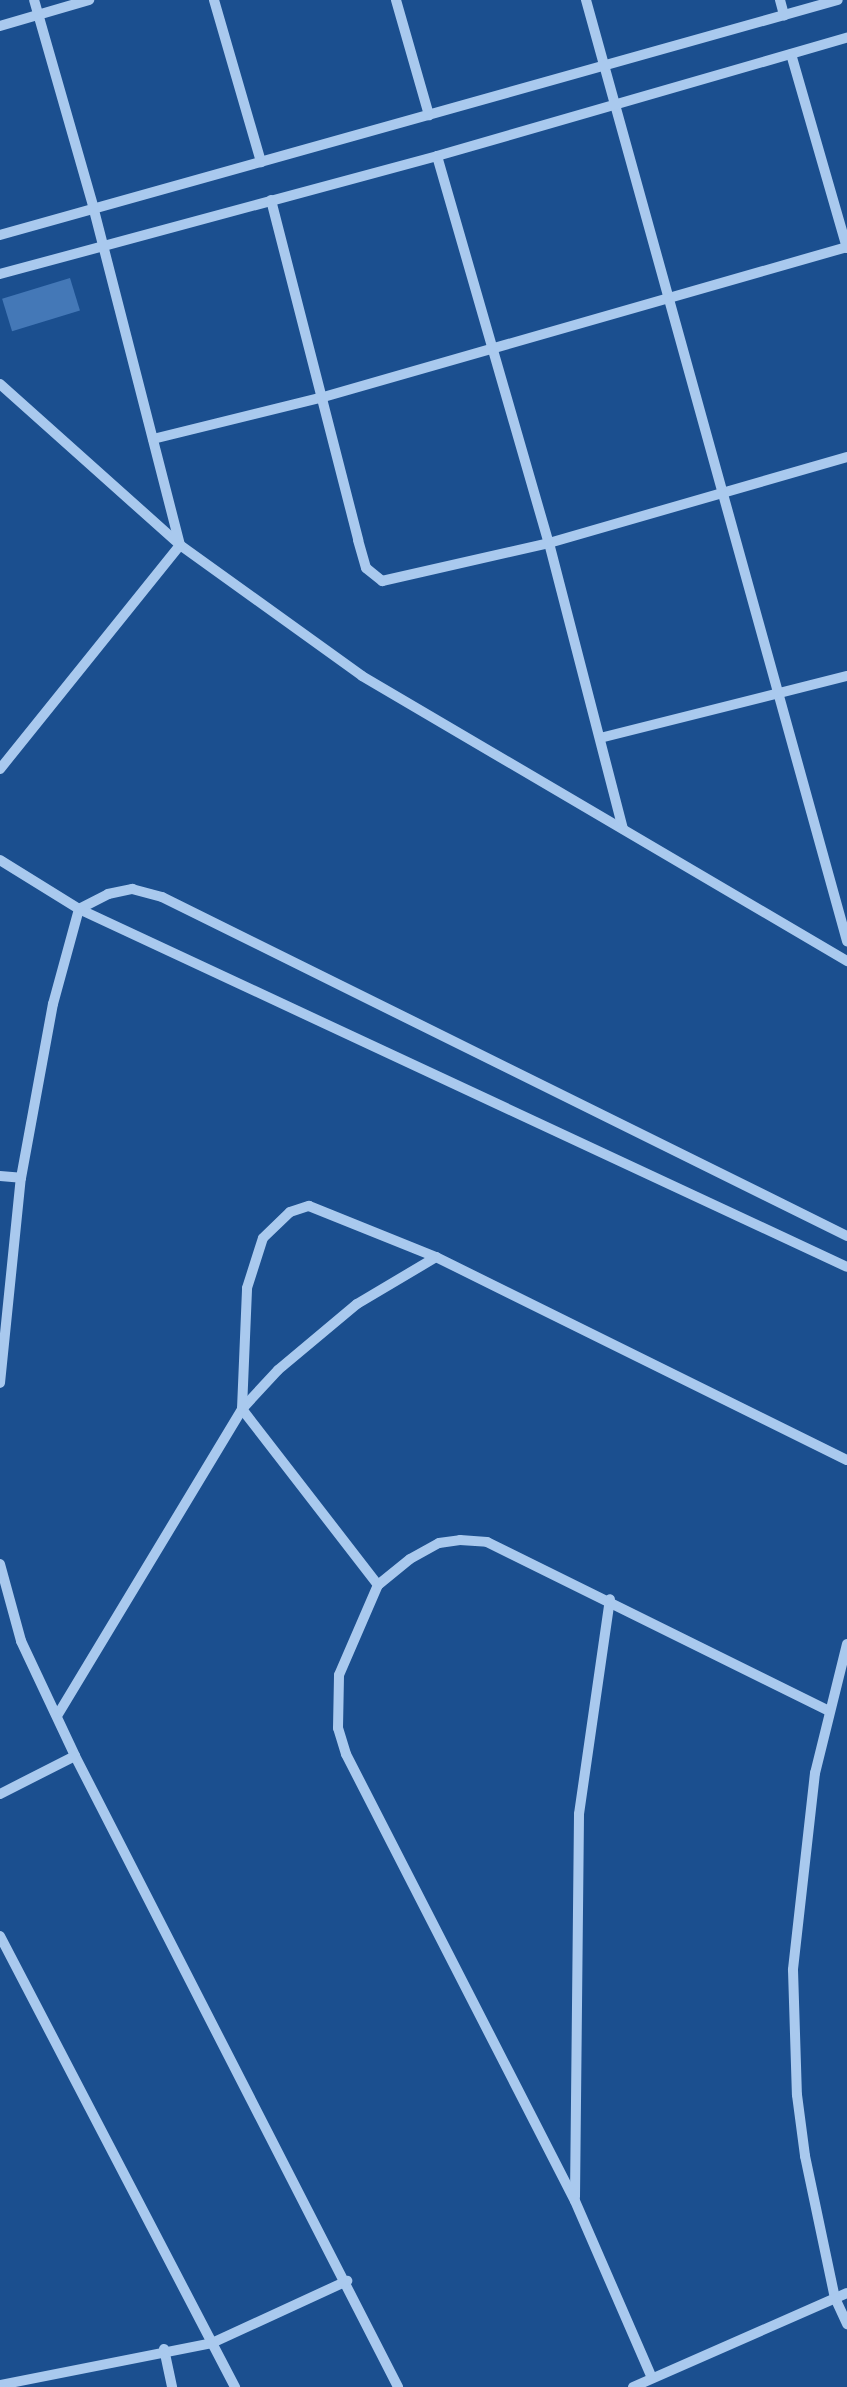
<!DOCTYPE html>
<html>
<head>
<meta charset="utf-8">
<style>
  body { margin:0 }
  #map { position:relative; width:847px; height:2387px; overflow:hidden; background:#1b4f8f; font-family:"Fira Sans",sans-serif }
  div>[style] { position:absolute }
  .building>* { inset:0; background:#4478b7; transform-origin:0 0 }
  .minor>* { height:10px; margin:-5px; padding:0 5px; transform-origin:5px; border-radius:5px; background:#a9c9ee }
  span { translate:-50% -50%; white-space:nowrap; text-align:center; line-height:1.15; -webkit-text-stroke:5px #1b4f8f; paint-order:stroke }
</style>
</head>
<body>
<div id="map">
  <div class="building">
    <i style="left:70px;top:278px;width:34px;height:71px;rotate:73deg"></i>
  </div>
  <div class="minor">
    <i style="left:214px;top:0;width:169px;rotate:73.8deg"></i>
    <i style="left:396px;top:0;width:120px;rotate:74deg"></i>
    <i style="left:586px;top:0;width:977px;rotate:74.5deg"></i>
    <i style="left:780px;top:0;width:16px;rotate:75deg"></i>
    <i style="left:0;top:26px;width:93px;rotate:-16.3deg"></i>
    <i style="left:791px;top:54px;width:202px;rotate:73.9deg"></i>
    <i style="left:437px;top:156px;width:403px;rotate:73.9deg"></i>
    <i style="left:549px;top:543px;width:295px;rotate:75.5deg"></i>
    <i style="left:271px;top:200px;width:351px;rotate:75.6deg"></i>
    <i style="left:358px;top:540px;width:29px;rotate:74deg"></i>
    <i style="left:366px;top:568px;width:21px;rotate:39deg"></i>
    <i style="left:382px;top:581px;width:171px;rotate:-12.8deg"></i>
    <i style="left:549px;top:543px;width:310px;rotate:-16.1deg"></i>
    <i style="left:0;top:235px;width:870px;rotate:-15.67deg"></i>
    <i style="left:0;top:274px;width:453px;rotate:-15.1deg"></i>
    <i style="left:437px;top:156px;width:427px;rotate:-16.1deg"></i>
    <i style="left:0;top:384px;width:241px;rotate:41.8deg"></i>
    <i style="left:180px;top:545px;width:224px;rotate:35.7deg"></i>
    <i style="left:362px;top:676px;width:563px;rotate:30.44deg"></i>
    <i style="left:153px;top:439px;width:172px;rotate:-13.8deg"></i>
    <i style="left:320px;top:398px;width:548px;rotate:-15.99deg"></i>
    <i style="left:600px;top:738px;width:255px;rotate:-14.1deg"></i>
    <i style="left:0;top:769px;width:287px;rotate:-51.2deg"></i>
    <i style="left:180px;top:545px;width:347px;rotate:-104.4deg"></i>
    <i style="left:94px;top:209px;width:217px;rotate:-106deg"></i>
    <i style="left:0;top:860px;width:93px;rotate:31.8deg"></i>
    <i style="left:79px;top:909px;width:847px;rotate:24.99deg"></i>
    <i style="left:0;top:1176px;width:21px;rotate:5deg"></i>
    <i style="left:0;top:1383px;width:206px;rotate:-84.2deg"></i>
    <i style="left:21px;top:1178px;width:177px;rotate:-79.6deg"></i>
    <i style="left:53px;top:1004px;width:98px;rotate:-74.7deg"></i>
    <i style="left:79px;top:909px;width:33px;rotate:-27deg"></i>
    <i style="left:108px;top:894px;width:25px;rotate:-12deg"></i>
    <i style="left:132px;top:889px;width:31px;rotate:15deg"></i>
    <i style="left:162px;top:897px;width:764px;rotate:26.33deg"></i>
    <i style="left:0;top:1564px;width:80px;rotate:74.7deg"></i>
    <i style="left:21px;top:1641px;width:127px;rotate:64.8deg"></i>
    <i style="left:75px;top:1756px;width:709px;rotate:62.89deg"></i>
    <i style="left:378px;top:1585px;width:222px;rotate:-127.7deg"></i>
    <i style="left:242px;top:1409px;width:121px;rotate:-87.6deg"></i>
    <i style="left:247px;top:1288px;width:52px;rotate:-72.3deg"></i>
    <i style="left:263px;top:1238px;width:37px;rotate:-44deg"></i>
    <i style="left:290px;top:1212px;width:20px;rotate:-18deg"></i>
    <i style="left:309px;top:1206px;width:137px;rotate:21.9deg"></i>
    <i style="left:847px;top:1644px;width:133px;rotate:103.9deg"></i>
    <i style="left:815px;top:1773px;width:198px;rotate:96.4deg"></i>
    <i style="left:793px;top:1970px;width:125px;rotate:88.2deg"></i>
    <i style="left:797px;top:2095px;width:62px;rotate:82.5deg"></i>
    <i style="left:805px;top:2156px;width:145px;rotate:78.1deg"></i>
    <i style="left:835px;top:2298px;width:29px;rotate:65deg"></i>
    <i style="left:57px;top:1716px;width:358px;rotate:-58.9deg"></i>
    <i style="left:242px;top:1409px;width:53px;rotate:-47.3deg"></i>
    <i style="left:278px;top:1370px;width:103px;rotate:-39.9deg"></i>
    <i style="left:357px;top:1304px;width:92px;rotate:-30.7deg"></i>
    <i style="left:436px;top:1257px;width:458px;rotate:26.3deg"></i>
    <i style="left:0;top:1794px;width:84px;rotate:-26.9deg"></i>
    <i style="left:0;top:1936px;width:509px;rotate:62.48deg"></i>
    <i style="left:575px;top:2197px;width:383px;rotate:-89.4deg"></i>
    <i style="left:579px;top:1814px;width:217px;rotate:-81.8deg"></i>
    <i style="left:164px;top:2349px;width:39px;rotate:78deg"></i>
    <i style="left:652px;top:2378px;width:193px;rotate:-113.5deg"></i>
    <i style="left:575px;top:2201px;width:502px;rotate:-117.13deg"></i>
    <i style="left:346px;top:1754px;width:27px;rotate:-107deg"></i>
    <i style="left:338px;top:1728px;width:53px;rotate:-88.9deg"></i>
    <i style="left:339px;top:1675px;width:98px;rotate:-66.6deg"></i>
    <i style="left:378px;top:1585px;width:41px;rotate:-39.1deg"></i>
    <i style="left:410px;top:1559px;width:33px;rotate:-29deg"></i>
    <i style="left:439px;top:1543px;width:21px;rotate:-8deg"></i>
    <i style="left:460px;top:1540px;width:27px;rotate:4deg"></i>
    <i style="left:487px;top:1542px;width:381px;rotate:26.3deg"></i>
    <i style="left:0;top:2385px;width:216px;rotate:-11.2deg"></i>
    <i style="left:212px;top:2343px;width:149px;rotate:-24.7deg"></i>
    <i style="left:633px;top:2387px;width:234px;rotate:-23.7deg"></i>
  </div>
</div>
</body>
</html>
